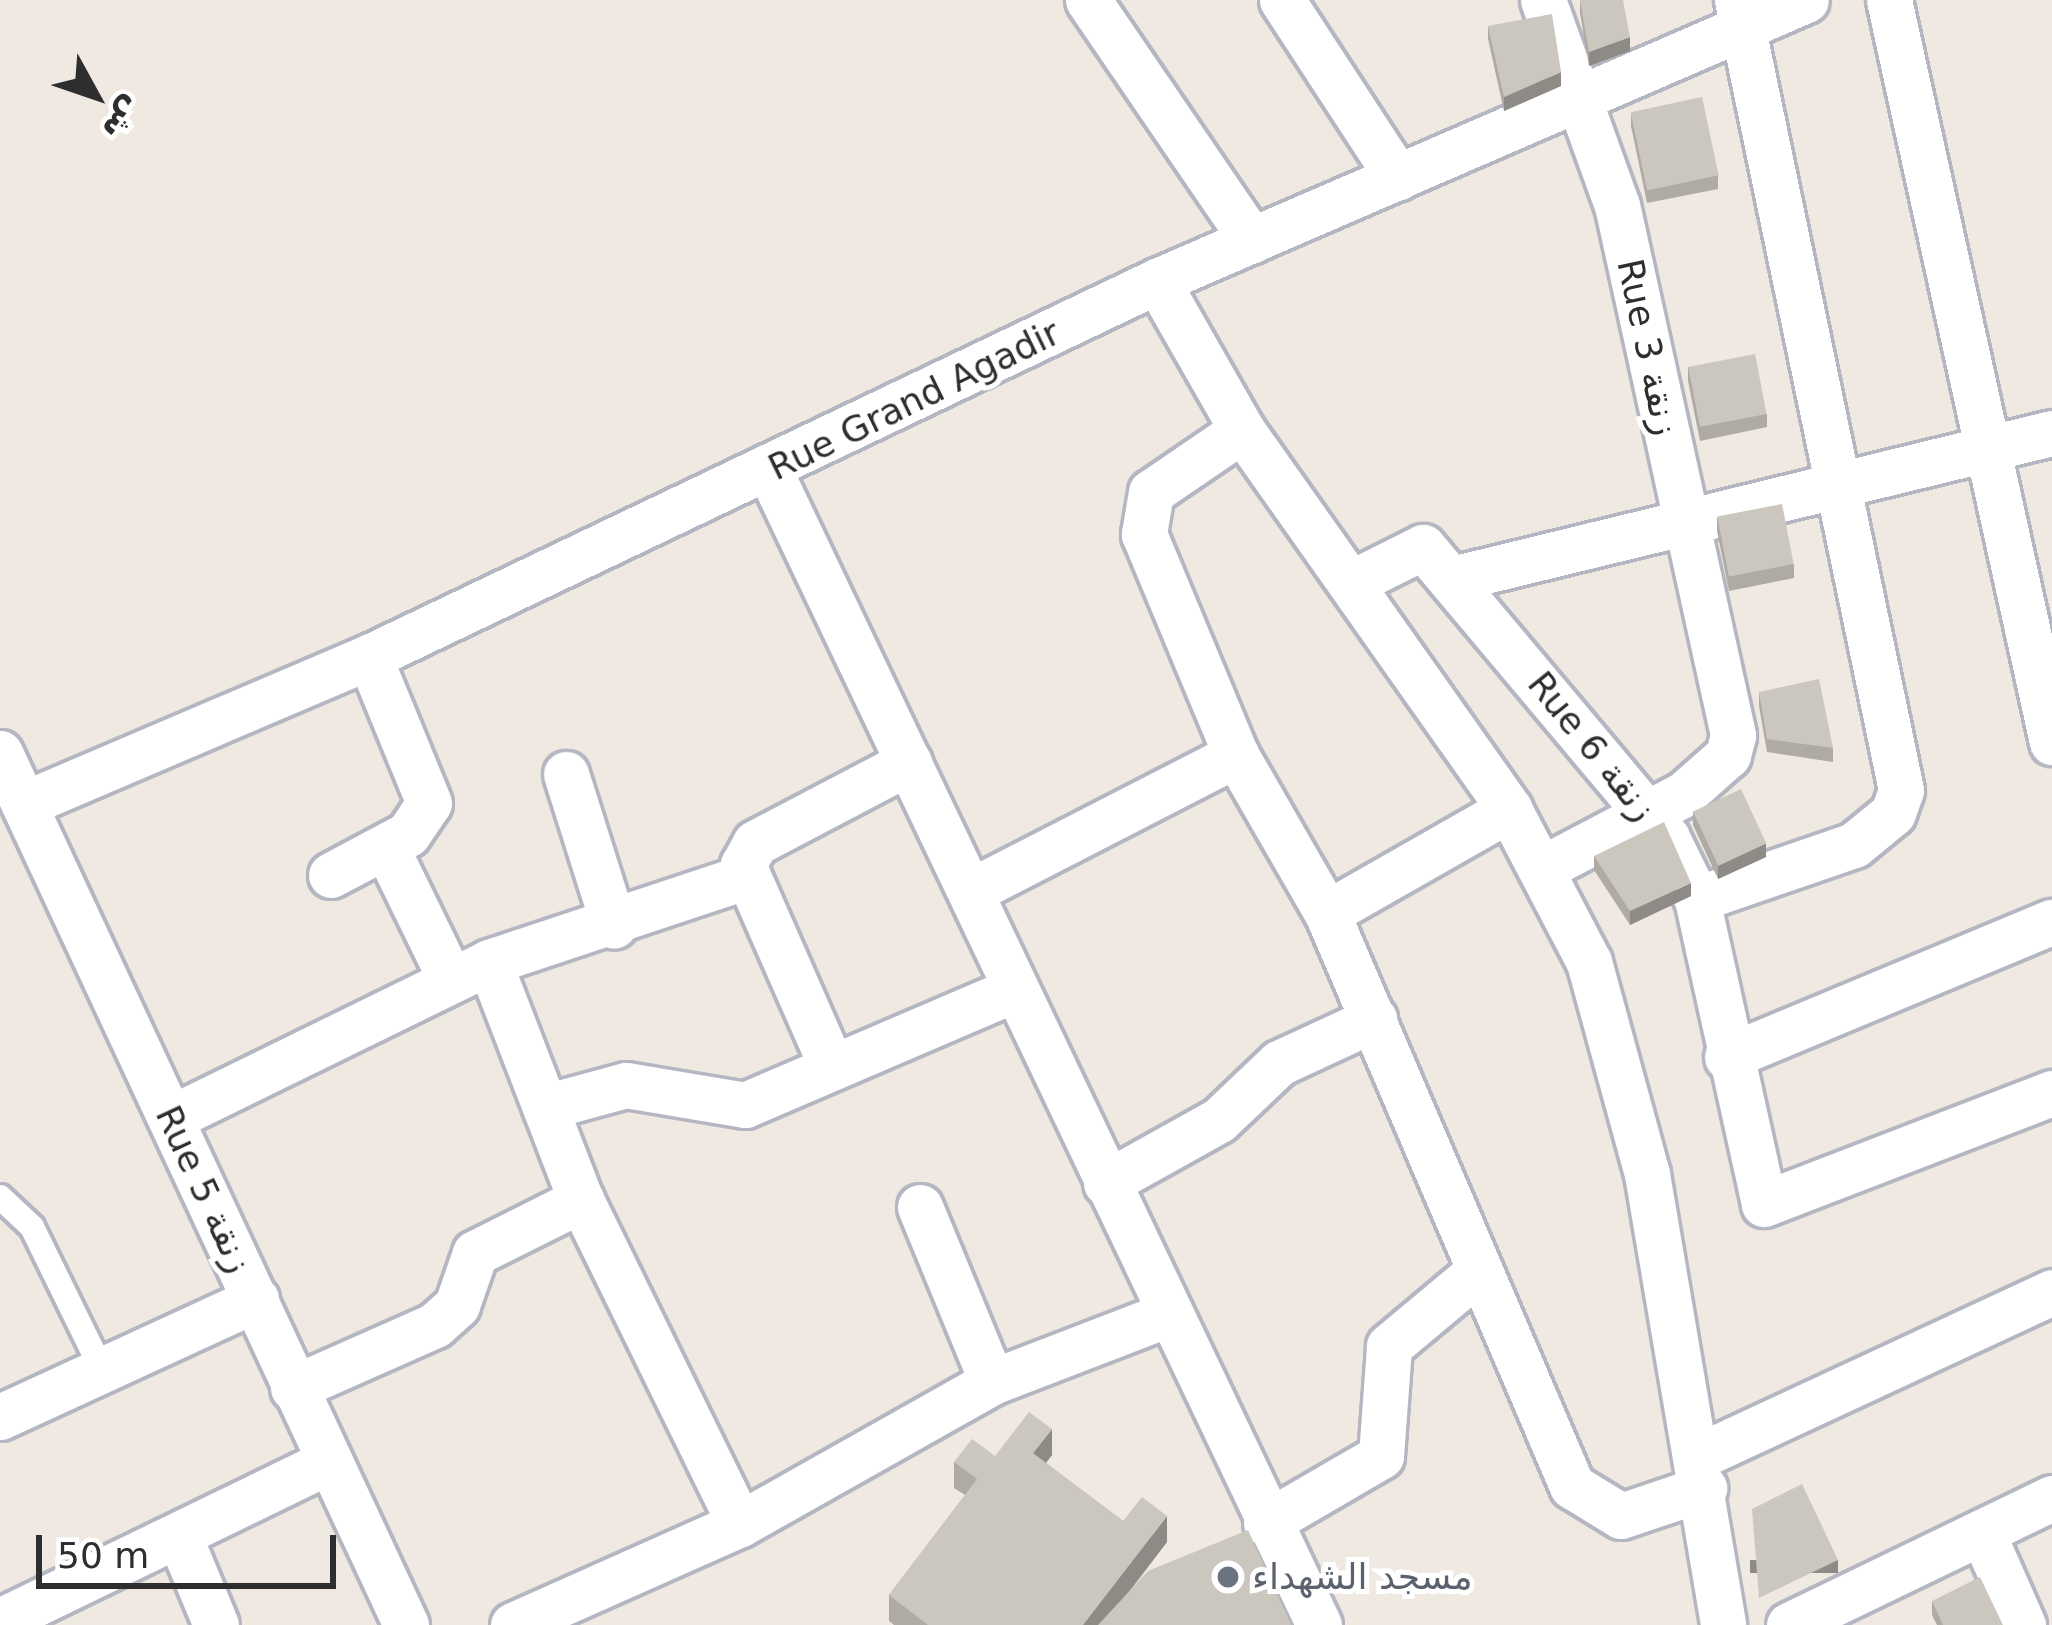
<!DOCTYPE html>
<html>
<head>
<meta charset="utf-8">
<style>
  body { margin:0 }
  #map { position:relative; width:2052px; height:1625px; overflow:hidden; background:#efe9e1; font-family:"DejaVu Sans",Cairo,sans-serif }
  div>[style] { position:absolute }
  .roads { filter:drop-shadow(3px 0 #b4b7c1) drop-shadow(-3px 0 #b4b7c1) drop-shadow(0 3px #b4b7c1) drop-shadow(0 -3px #b4b7c1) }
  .lane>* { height:24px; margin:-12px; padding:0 12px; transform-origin:12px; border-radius:12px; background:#fff }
  .street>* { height:45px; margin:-22.5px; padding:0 22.5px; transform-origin:22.5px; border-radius:22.5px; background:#fff }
  .wall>* { inset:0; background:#afaba4 }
  .shaded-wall>* { inset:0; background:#8e8b86; transform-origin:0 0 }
  .building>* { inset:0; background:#cbc7bf; transform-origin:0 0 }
  .dots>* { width:33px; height:33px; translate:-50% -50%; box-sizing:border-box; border:6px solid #fff; border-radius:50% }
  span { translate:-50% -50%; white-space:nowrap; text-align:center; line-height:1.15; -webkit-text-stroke:10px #fff; paint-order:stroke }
  .street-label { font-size:36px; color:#2e2e2e }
  .worship-label { font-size:36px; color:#5b616d }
  .left { translate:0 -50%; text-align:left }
  .north { position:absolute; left:36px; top:36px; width:120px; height:120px; -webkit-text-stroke:9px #fff; paint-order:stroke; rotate:130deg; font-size:33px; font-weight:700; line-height:48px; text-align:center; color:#2e2e2e }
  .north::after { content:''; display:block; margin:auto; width:42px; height:54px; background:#2e2e2e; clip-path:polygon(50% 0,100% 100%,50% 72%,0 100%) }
  .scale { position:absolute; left:36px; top:1535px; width:300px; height:54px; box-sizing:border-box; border:6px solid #2e2e2e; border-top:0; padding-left:15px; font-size:36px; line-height:42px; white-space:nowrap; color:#2e2e2e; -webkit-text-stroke:9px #fff; paint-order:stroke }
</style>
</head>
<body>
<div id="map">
  <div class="roads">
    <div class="lane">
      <i style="left:0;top:1197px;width:44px;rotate:43.2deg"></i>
      <i style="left:32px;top:1227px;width:157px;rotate:63.9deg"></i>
    </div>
    <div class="street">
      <i style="left:1088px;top:0;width:291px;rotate:55.7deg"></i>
      <i style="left:1282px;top:0;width:212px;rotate:56.9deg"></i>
      <i style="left:1543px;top:0;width:218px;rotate:70.2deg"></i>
      <i style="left:1617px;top:205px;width:543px;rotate:77.65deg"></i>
      <i style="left:1733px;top:735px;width:21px;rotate:104deg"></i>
      <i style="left:1728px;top:755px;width:59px;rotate:138.4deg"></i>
      <i style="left:1684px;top:794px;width:157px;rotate:152.3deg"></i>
      <i style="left:1889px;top:0;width:760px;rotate:77.61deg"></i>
      <i style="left:1157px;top:281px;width:172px;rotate:60.3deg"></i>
      <i style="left:1242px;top:430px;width:464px;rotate:54.8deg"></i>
      <i style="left:1509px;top:809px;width:173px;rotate:62.4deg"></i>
      <i style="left:1589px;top:962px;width:220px;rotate:74.7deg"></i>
      <i style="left:1647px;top:1174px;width:457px;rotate:80.4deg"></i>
      <i style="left:1242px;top:430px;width:110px;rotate:145.7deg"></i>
      <i style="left:1151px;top:492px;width:43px;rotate:99.5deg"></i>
      <i style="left:1144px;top:534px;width:239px;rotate:67.4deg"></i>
      <i style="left:1236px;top:755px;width:182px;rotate:60.1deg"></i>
      <i style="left:1327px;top:913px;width:210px;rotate:-29.7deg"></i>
      <i style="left:770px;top:472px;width:1277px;rotate:64.54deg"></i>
      <i style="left:1452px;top:579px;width:618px;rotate:-13.68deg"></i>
      <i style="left:1351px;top:583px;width:80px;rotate:-26.6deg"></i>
      <i style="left:1423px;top:547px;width:380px;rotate:50deg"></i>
      <i style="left:1667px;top:838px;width:68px;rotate:63.8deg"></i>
      <i style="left:1697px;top:899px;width:312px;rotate:77.6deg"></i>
      <i style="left:1764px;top:1204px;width:309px;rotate:-21.1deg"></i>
      <i style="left:0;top:753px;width:962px;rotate:65.03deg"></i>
      <i style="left:566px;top:774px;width:159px;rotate:72.5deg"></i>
      <i style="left:24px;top:804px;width:375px;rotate:-23.1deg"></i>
      <i style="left:369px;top:657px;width:873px;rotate:-25.51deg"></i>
      <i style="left:1157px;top:281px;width:707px;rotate:-23.41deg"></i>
      <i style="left:386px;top:847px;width:148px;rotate:64deg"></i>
      <i style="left:331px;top:875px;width:87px;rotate:-28deg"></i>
      <i style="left:408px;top:834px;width:37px;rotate:-56deg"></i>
      <i style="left:429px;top:803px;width:158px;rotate:-112.3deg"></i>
      <i style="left:973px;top:890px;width:296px;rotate:-27.2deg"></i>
      <i style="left:1697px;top:899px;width:166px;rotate:-19deg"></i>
      <i style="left:1854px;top:845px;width:50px;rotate:-39.4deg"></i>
      <i style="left:1893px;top:813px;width:24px;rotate:-71deg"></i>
      <i style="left:1901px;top:790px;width:807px;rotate:-101.73deg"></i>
      <i style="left:1327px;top:913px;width:623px;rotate:66.85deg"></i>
      <i style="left:1572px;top:1486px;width:57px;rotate:31.5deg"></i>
      <i style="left:1621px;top:1516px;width:88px;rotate:-18.6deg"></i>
      <i style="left:489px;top:962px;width:255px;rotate:68.9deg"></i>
      <i style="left:581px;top:1200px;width:361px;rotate:63.9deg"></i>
      <i style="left:1727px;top:1057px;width:352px;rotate:-22.6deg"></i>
      <i style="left:831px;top:1065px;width:219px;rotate:-113.7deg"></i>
      <i style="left:743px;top:865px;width:25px;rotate:-61deg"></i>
      <i style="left:755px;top:843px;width:174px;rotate:-27.7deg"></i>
      <i style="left:545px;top:1107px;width:84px;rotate:-15.2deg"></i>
      <i style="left:626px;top:1085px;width:121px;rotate:9.5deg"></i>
      <i style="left:745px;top:1105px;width:294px;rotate:-23.2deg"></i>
      <i style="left:171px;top:1118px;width:354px;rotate:-26.1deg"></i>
      <i style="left:489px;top:962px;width:269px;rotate:-18.4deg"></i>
      <i style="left:1106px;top:1183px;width:129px;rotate:-29.1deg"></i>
      <i style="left:1219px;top:1120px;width:83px;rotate:-43.5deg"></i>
      <i style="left:1279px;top:1063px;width:105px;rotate:-24.9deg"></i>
      <i style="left:920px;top:1207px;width:189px;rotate:67.6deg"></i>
      <i style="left:293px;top:1388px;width:155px;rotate:-23.9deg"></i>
      <i style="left:435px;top:1325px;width:30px;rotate:-42deg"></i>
      <i style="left:457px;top:1305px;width:55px;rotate:-70.9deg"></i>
      <i style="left:475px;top:1253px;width:119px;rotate:-26.6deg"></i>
      <i style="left:0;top:1417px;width:282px;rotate:-24.7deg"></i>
      <i style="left:1701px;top:1455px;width:387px;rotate:-24.9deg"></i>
      <i style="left:1266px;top:1523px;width:133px;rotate:-30.2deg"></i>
      <i style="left:1381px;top:1456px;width:110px;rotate:-85.8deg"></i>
      <i style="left:1389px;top:1346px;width:112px;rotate:-39.9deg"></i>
      <i style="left:1982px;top:1532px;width:102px;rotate:66.2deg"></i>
      <i style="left:179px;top:1536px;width:96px;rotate:67.4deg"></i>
      <i style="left:0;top:1621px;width:361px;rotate:-25.9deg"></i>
      <i style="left:513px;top:1625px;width:248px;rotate:-24deg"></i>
      <i style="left:740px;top:1524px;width:289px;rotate:-29.4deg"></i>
      <i style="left:992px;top:1382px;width:186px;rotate:-21.1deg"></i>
      <i style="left:1789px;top:1625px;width:292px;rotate:-25.8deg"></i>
    </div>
  </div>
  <div class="wall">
    <i style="clip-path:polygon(1580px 0,1630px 51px,1589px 66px,1580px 13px)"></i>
    <i style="clip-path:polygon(1488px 26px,1561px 86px,1504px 111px,1488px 39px)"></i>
    <i style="clip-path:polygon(1631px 112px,1718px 175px,1718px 189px,1647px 203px,1631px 126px)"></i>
    <i style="clip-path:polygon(1688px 367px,1767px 414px,1767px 427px,1700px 441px,1688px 381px)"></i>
    <i style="clip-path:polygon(1717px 517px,1794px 564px,1794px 578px,1729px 591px,1717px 531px)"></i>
    <i style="clip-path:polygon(1759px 692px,1833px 748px,1833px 762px,1767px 752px,1759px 706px)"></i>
    <i style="clip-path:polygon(1693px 812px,1766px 857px,1718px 879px,1693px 825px)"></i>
    <i style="clip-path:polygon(1594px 856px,1691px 896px,1630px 925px,1594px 870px)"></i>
    <i style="clip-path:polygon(1052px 1455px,1046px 1463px,1123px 1521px,1167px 1542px,1130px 1591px,1291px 1625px,894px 1625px,889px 1621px,889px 1595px,965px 1495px,954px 1488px,954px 1462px,995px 1456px)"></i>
    <i style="clip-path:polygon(1932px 1601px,2003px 1625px,1937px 1625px,1932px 1615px)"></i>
  </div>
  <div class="shaded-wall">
    <i style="clip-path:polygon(1630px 37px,1630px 51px,1589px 66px,1589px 52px)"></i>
    <i style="clip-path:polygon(1561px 72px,1561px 86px,1504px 111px,1504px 97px)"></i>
    <i style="clip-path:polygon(1766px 843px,1766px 857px,1718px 879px,1718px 866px)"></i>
    <i style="clip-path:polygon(1691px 883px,1691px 896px,1630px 925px,1630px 911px)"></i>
    <i style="clip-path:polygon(1052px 1429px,1052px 1455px,1033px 1479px,1033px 1453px)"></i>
    <i style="clip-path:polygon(1167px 1516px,1167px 1542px,1103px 1625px,1083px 1625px)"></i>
    <i style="left:1838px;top:1560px;width:13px;height:88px;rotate:90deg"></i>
  </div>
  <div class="building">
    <i style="clip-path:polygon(1580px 0,1623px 0,1630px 37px,1589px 52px)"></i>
    <i style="clip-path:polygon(1552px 14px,1561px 72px,1504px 97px,1488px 26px)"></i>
    <i style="left:1702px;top:97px;width:80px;height:73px;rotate:78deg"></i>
    <i style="left:1755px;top:354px;width:61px;height:68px;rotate:79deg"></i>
    <i style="left:1782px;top:504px;width:61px;height:66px;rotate:79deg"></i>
    <i style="clip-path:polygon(1819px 679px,1833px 748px,1767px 739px,1759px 692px)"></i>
    <i style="left:1741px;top:789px;width:60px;height:53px;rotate:65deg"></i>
    <i style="clip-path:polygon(1664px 822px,1691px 883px,1630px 911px,1594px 856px)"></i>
    <i style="clip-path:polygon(1029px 1412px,1052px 1429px,1033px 1453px,1123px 1521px,1142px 1497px,1167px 1516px,1083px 1625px,928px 1625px,889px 1595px,977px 1479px,954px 1462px,972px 1439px,995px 1456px)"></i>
    <i style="clip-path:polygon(1802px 1484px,1838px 1560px,1759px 1598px,1752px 1509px)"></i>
    <i style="clip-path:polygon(1248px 1530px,1291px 1625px,1098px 1625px,1148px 1571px)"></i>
    <i style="clip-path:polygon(1980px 1577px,2003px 1625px,1943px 1625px,1932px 1601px)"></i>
  </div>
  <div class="dots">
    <i style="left:1228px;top:1577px;background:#6b7280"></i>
  </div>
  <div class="street-label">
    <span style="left:1648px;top:347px;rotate:78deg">Rue 3 زنقة</span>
    <span style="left:914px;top:400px;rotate:-26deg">Rue Grand Agadir</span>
    <span style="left:1592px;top:746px;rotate:51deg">Rue 6 زنقة</span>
    <span style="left:204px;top:1189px;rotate:65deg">Rue 5 زنقة</span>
  </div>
  <div class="worship-label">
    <span class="left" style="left:1252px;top:1577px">مسجد الشهداء</span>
  </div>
  <div class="north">ش</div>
  <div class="scale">50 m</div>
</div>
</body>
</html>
